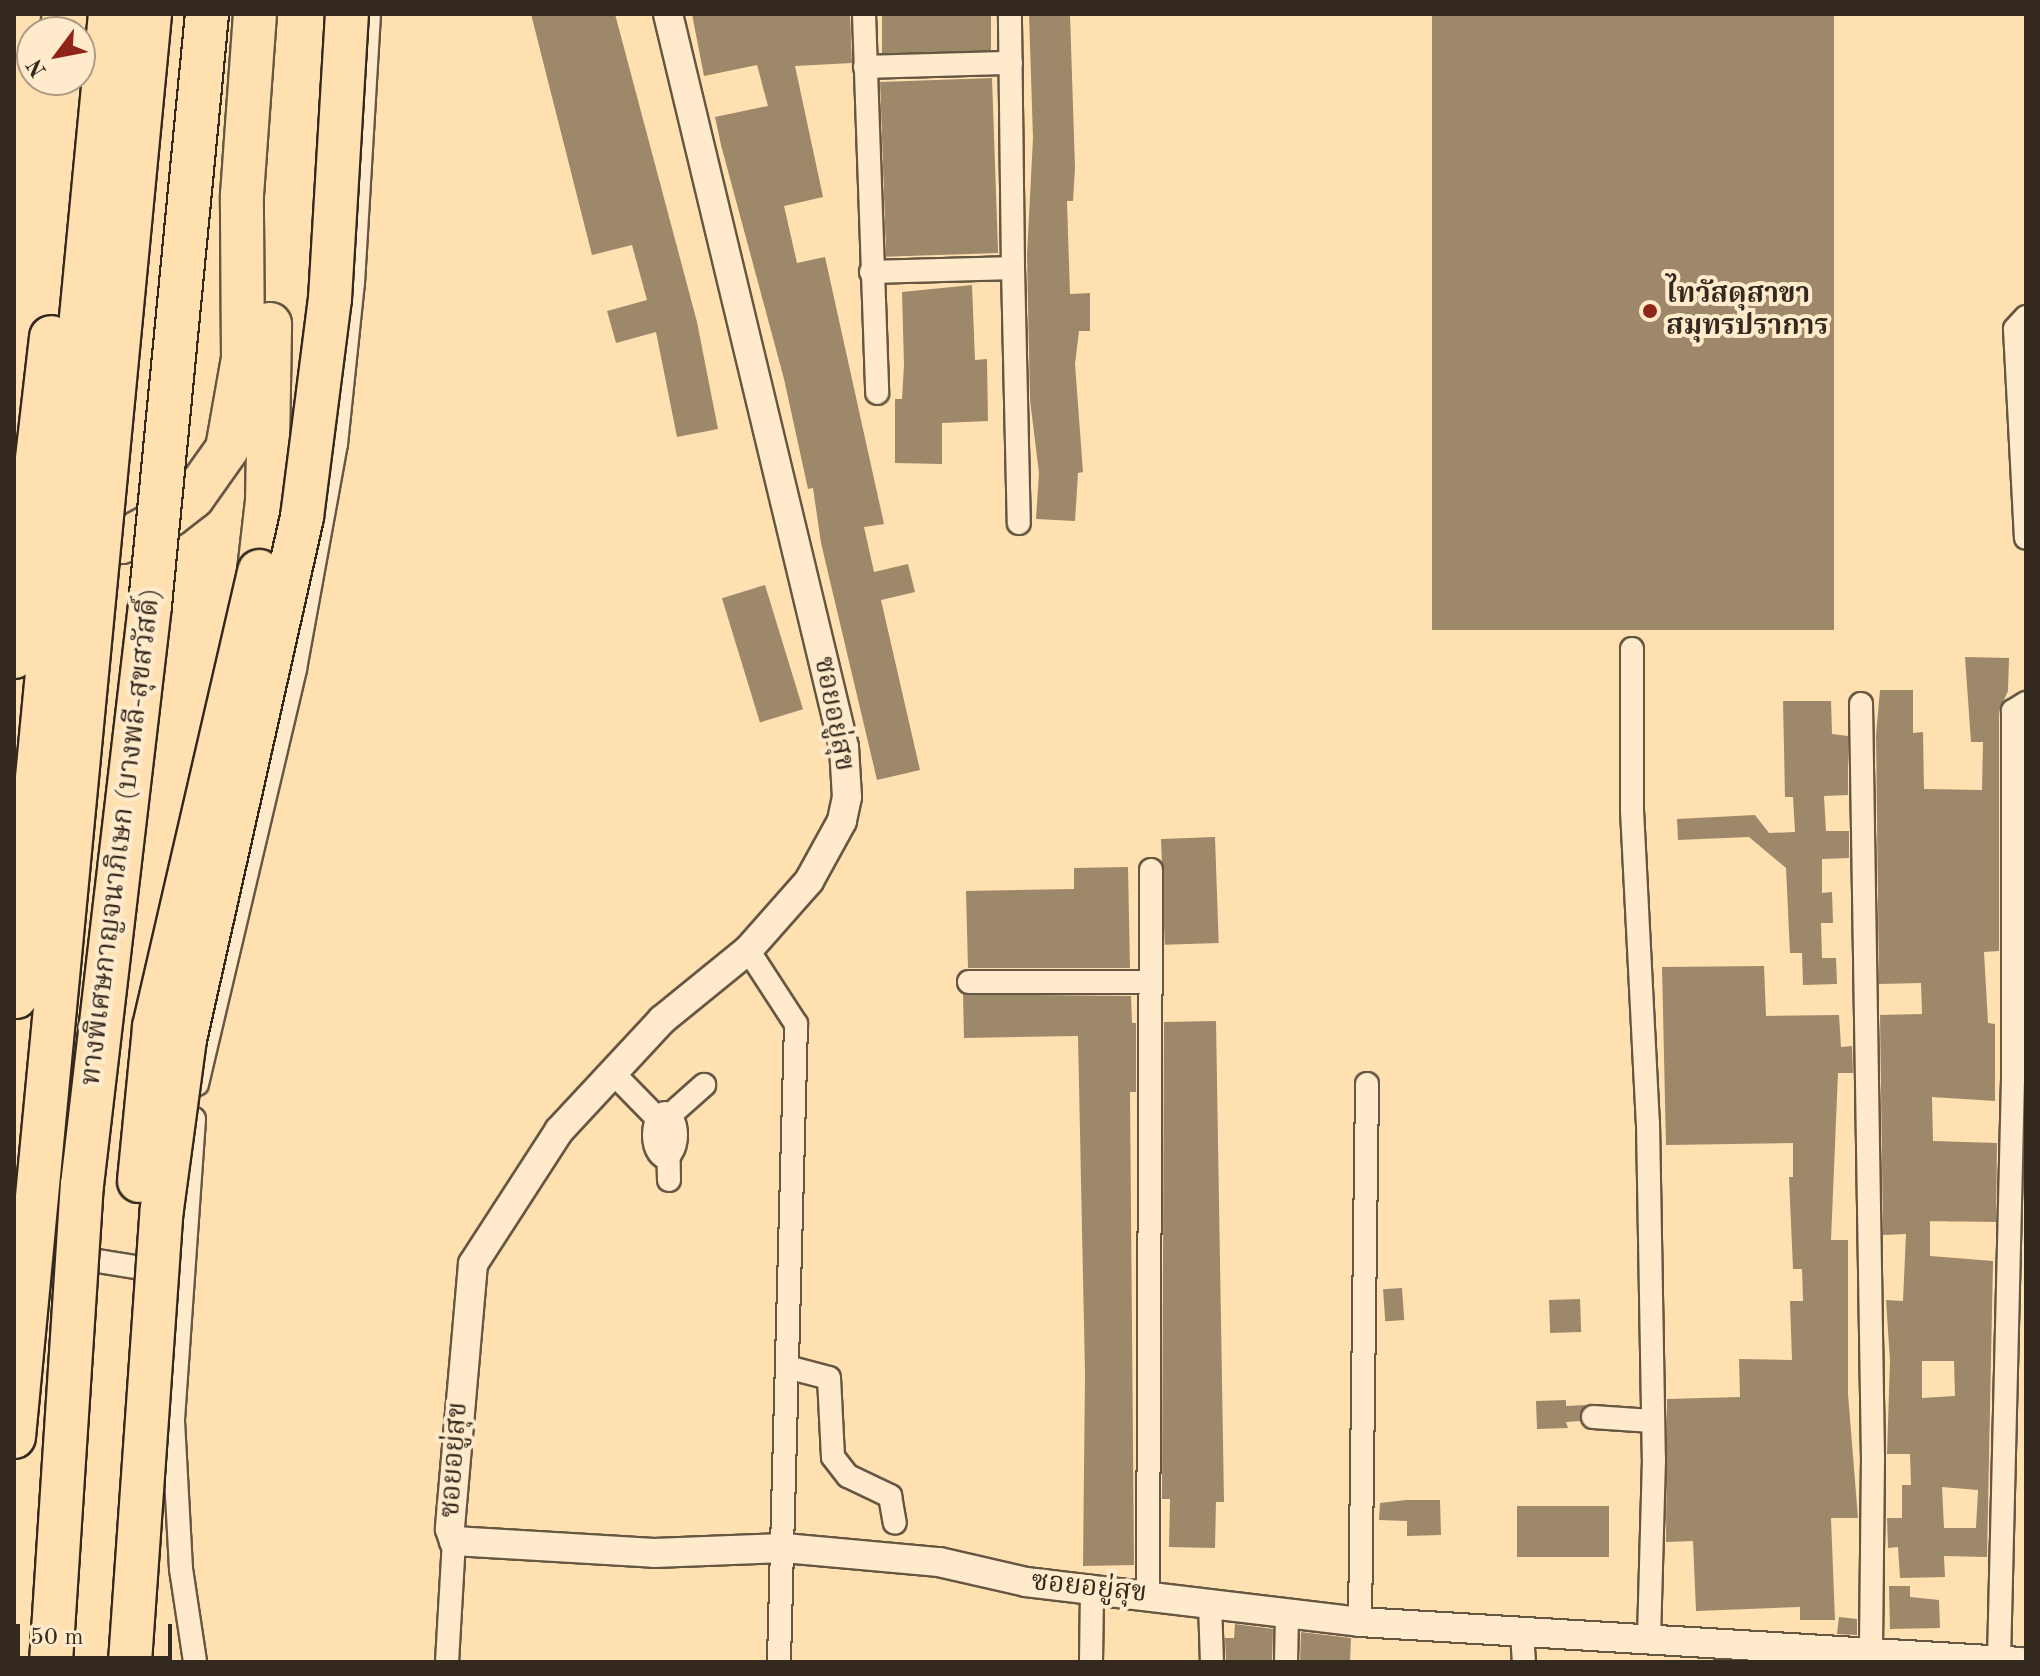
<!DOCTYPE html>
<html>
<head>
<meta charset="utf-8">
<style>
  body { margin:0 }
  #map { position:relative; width:2040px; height:1676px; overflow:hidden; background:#ffe0b1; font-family:"Old Standard TT","Noto Serif Thai",serif }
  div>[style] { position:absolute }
  .building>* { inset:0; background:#9d886a; transform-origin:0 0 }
  .roads { filter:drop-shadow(2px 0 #665743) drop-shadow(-2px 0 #665743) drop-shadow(0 2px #665743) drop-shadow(0 -2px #665743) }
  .minor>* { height:22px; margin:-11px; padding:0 11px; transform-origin:11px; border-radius:11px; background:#ffebcc }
  .minor>.ring { margin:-11px; padding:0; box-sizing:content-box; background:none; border:22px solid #ffebcc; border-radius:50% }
  .tertiary>* { height:28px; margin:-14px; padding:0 14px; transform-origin:14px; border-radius:14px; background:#ffebcc }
  .motorway>* { height:42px; margin:-21px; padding:0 21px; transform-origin:21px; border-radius:21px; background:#ffe0b1 }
  .bridges { filter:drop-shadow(2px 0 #33291e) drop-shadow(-2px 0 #33291e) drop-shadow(0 2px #33291e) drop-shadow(0 -2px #33291e) }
  .motorway-bridge>* { height:42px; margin:-21px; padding:0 21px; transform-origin:21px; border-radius:21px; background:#ffe0b1 }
  .dots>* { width:22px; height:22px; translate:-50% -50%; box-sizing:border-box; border:4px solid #ffebcc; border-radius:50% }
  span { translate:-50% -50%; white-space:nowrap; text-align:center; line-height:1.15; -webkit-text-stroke:8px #ffebcc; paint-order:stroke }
  .poi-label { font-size:28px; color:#33291e; font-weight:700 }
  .left { translate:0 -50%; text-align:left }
  .street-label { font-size:28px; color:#33291e }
  .frame { position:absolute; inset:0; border:16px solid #33291e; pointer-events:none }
  .north { position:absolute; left:16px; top:16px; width:80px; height:80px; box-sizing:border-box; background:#ffebcc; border:2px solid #ad9d86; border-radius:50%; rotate:238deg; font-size:22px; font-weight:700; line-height:32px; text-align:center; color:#33291e }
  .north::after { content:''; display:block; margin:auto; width:28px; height:36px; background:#8f2418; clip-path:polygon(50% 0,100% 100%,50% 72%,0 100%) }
  .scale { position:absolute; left:16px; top:1624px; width:156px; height:36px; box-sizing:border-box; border:4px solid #33291e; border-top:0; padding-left:10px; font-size:24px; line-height:28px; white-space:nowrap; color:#33291e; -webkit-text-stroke:6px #ffebcc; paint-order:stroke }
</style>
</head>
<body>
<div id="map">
  <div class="building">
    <i style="clip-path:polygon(531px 14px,615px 14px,697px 322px,718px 429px,677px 437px,656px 332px,616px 343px,607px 311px,647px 300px,632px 245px,592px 255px)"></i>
    <i style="clip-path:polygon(692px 14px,850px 14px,852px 63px,795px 66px,823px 197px,784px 206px,797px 263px,825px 257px,884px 524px,864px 527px,874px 572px,908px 564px,915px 592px,881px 600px,920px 770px,877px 780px,821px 543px,813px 488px,808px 489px,784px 379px,721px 145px,715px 117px,768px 106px,757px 65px,704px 76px)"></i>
    <i style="left:882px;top:14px;width:109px;height:39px"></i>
    <i style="clip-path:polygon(1029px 14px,1070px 14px,1075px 168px,1073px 201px,1067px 201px,1070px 294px,1090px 293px,1090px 331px,1079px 331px,1075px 364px,1083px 472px,1078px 473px,1075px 521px,1036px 519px,1039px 473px,1030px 400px,1027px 255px,1033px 138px)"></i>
    <i style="left:1432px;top:14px;width:402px;height:616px"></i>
    <i style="left:992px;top:78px;width:175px;height:112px;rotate:88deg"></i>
    <i style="clip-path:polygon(972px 285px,975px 360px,987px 359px,988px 421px,942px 423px,942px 464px,895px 463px,895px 399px,902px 399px,904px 365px,902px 292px)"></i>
    <i style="left:765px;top:585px;width:130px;height:45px;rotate:73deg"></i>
    <i style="clip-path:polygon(evenodd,1965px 657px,2009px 658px,2008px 691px,1999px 711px,1999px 951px,1984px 952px,1988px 1023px,1995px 1024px,1995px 1101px,1932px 1097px,1933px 1141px,1997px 1143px,1996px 1222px,1930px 1221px,1930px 1256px,1993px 1261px,1987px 1557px,1944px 1556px,1945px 1577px,1900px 1578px,1898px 1547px,1888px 1548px,1887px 1518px,1902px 1518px,1902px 1485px,1911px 1485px,1910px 1454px,1887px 1454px,1890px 1361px,1886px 1300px,1903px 1301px,1906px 1234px,1883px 1235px,1880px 1015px,1922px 1014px,1921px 983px,1879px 984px,1876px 735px,1880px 690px,1913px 690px,1913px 733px,1923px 732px,1924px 789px,1982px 790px,1983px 742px,1971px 742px,1965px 657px,1922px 1361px,1954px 1361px,1955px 1396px,1922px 1398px,1922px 1361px,1965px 657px,1942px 1487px,1978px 1490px,1976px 1528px,1944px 1528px,1942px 1487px)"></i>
    <i style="clip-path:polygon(1783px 701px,1831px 701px,1832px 734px,1848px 736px,1848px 795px,1824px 796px,1826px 831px,1849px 831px,1849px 858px,1822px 859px,1822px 893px,1832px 892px,1833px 923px,1821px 923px,1822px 958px,1836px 958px,1837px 984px,1803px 985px,1802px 953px,1790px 953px,1786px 868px,1749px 837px,1678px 840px,1677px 819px,1755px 815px,1769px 833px,1795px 832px,1793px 797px,1785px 797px)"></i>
    <i style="left:1215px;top:837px;width:106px;height:54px;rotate:88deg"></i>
    <i style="clip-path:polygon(1128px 867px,1130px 968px,968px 968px,966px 891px,1074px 889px,1074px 868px)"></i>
    <i style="clip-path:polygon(1764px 966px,1766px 1016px,1839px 1015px,1841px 1047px,1852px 1046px,1853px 1073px,1838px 1073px,1831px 1240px,1848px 1240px,1848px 1394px,1858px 1518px,1831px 1518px,1835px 1620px,1800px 1620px,1800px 1607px,1696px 1611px,1693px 1541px,1666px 1542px,1667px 1399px,1740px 1397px,1739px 1359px,1792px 1360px,1790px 1301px,1803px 1301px,1802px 1269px,1793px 1269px,1789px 1177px,1793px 1177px,1793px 1143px,1666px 1145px,1662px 967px)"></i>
    <i style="clip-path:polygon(963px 994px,1131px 996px,1132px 1023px,1136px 1023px,1136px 1092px,1130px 1092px,1134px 1565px,1083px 1566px,1085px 1374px,1078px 1036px,964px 1038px)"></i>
    <i style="clip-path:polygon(1216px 1021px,1224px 1502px,1216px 1502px,1215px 1548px,1169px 1547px,1170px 1499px,1162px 1499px,1164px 1022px)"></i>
    <i style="left:1402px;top:1288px;width:32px;height:19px;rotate:86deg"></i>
    <i style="left:1580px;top:1299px;width:33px;height:31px;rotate:88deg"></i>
    <i style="clip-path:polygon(1566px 1400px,1566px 1406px,1586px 1405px,1580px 1421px,1566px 1422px,1568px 1428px,1537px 1429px,1536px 1401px)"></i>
    <i style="clip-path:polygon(1406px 1500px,1440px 1500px,1441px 1535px,1407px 1536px,1407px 1521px,1379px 1520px,1380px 1503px)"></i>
    <i style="left:1517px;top:1506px;width:92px;height:51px"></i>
    <i style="clip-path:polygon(1889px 1586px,1910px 1586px,1910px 1597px,1939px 1600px,1940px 1628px,1890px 1629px)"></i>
    <i style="clip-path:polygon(1839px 1617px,1857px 1619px,1857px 1635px,1837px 1634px)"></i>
    <i style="clip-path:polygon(1235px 1624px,1273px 1629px,1272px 1662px,1226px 1662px,1225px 1638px,1234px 1638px)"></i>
    <i style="clip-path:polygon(1301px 1632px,1351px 1638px,1350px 1662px,1300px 1662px)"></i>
  </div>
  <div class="roads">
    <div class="minor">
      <i style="left:864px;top:14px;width:379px;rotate:88deg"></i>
      <i style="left:865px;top:67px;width:146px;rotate:-1.6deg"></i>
      <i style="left:1013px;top:268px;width:255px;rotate:88.7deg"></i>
      <i style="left:871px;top:272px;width:142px;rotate:-1.6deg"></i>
      <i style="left:1013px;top:268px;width:254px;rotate:-90.7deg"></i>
      <i style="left:2026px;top:317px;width:16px;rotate:133deg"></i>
      <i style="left:2015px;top:329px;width:209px;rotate:87deg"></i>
      <i style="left:1632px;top:649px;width:161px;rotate:90deg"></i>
      <i style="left:1632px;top:810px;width:313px;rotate:87.1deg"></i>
      <i style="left:1648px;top:1123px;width:336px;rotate:89deg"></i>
      <i style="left:1654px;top:1459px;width:180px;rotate:91.6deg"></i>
      <i style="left:1861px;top:704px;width:753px;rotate:89.09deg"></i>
      <i style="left:1873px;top:1457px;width:205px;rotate:90.6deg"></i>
      <i style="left:748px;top:950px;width:88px;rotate:57deg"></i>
      <i style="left:796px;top:1024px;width:638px;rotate:91.53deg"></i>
      <i style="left:969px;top:982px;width:178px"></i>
      <i style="left:612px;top:1072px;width:63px;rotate:45.6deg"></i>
      <i style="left:197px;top:1084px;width:426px;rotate:-76.7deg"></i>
      <i style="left:295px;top:669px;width:229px;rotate:-79.7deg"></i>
      <i style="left:336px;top:444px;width:162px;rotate:-84deg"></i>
      <i style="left:353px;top:283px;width:269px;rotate:-86.6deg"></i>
      <i class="ring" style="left:654px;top:1113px;width:-4px;height:-4px"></i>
      <i style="left:669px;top:1116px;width:47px;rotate:-41.5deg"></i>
      <i style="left:194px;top:1119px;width:303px;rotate:94deg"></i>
      <i style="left:173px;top:1421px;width:148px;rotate:86.9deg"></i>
      <i style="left:181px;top:1569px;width:94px;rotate:81.4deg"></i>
      <i style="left:668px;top:1129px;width:51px;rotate:88.9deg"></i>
      <i style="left:23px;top:1249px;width:146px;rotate:9.1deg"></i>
      <i style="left:787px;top:1367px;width:43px;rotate:14.7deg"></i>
      <i style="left:829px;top:1378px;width:79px;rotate:87.1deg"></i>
      <i style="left:833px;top:1457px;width:24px;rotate:52deg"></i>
      <i style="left:848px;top:1476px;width:47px;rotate:25.5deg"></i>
      <i style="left:890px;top:1496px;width:27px;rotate:80deg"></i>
      <i style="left:1593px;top:1417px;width:59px;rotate:3.9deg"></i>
      <i style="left:1148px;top:1594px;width:724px;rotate:-89.76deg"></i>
      <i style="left:1210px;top:1603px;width:59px;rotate:88.1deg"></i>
      <i style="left:1360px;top:1622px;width:538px;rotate:-89.25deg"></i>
      <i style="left:1522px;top:1634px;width:28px;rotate:86deg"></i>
      <i style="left:1999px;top:1660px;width:583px;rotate:-88.62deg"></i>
      <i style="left:2013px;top:1077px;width:366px;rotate:-90deg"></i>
      <i style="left:2013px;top:711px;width:15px;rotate:-32deg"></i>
      <i style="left:447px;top:1662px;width:121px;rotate:-86.7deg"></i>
      <i style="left:1091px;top:1662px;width:75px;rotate:-89.2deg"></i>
      <i style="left:1286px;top:1662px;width:47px;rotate:-88.8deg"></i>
    </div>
    <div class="tertiary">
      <i style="left:668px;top:14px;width:754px;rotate:76.5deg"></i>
      <i style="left:844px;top:747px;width:50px;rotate:86.6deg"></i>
      <i style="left:847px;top:797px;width:25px;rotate:102deg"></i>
      <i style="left:842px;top:821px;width:68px;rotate:118.8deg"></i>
      <i style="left:809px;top:881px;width:92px;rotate:131.5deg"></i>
      <i style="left:748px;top:950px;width:111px;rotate:140.9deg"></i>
      <i style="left:662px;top:1020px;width:151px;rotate:132.9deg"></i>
      <i style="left:559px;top:1131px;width:158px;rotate:122.9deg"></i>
      <i style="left:473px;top:1264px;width:266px;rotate:95deg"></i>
      <i style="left:450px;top:1529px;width:13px;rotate:72deg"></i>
      <i style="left:454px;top:1541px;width:200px;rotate:3.4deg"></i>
      <i style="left:654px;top:1553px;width:130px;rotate:-2.2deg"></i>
      <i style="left:784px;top:1548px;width:156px;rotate:5.2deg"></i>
      <i style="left:939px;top:1562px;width:89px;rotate:12.9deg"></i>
      <i style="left:1026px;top:1582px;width:336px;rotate:6.8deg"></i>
      <i style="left:1360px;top:1622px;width:662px;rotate:3.46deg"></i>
    </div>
    <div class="motorway">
      <i style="left:14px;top:36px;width:23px;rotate:-77deg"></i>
      <i style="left:66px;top:545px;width:55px;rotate:-3.1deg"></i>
      <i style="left:121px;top:542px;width:56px;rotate:-28.9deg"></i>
      <i style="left:170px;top:515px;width:29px;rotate:-38deg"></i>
      <i style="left:193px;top:497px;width:59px;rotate:-54.7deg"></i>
      <i style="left:227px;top:449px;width:92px;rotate:-80deg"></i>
      <i style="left:243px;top:358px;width:163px;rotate:-90.4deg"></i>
      <i style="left:242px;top:195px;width:181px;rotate:-85.9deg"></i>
      <i style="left:259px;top:571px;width:70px;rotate:-83.5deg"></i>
      <i style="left:267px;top:501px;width:177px;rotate:-89deg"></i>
    </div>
  </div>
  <div class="bridges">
    <div class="motorway-bridge">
      <i style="left:14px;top:657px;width:322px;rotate:-83.4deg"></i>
      <i style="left:16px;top:997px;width:987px;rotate:-84.54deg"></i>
      <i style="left:139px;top:1181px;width:155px;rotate:-84.4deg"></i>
      <i style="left:154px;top:1027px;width:468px;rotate:-77deg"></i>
      <i style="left:14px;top:1437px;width:1429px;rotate:-84.54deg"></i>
      <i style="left:51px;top:1662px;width:478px;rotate:-86.3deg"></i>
      <i style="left:82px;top:1185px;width:584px;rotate:-83.31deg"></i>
      <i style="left:150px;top:605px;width:594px;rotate:-84.49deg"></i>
      <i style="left:130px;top:1662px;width:454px;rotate:-86deg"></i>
      <i style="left:162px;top:1209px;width:172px;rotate:-82.3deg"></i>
      <i style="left:185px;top:1039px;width:535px;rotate:-77.37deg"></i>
      <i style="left:302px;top:517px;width:220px;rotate:-82.7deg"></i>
      <i style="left:330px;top:299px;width:286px;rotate:-86.6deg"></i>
    </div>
  </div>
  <div class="dots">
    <i style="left:1650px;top:311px;background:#8f2418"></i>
  </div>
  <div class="poi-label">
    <span class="left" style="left:1666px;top:311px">ไทวัสดุสาขา<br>สมุทรปราการ</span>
  </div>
  <div class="street-label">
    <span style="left:833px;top:714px;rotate:79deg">ซอยอยู่สุข</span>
    <span style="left:122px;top:837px;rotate:-83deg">ทางพิเศษกาญจนาภิเษก (บางพลี-สุขสวัสดิ์)</span>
    <span style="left:455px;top:1460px;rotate:-86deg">ซอยอยู่สุข</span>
    <span style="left:1089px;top:1588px;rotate:6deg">ซอยอยู่สุข</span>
  </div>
  <div class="frame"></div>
  <div class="north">N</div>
  <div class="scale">50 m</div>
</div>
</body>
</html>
